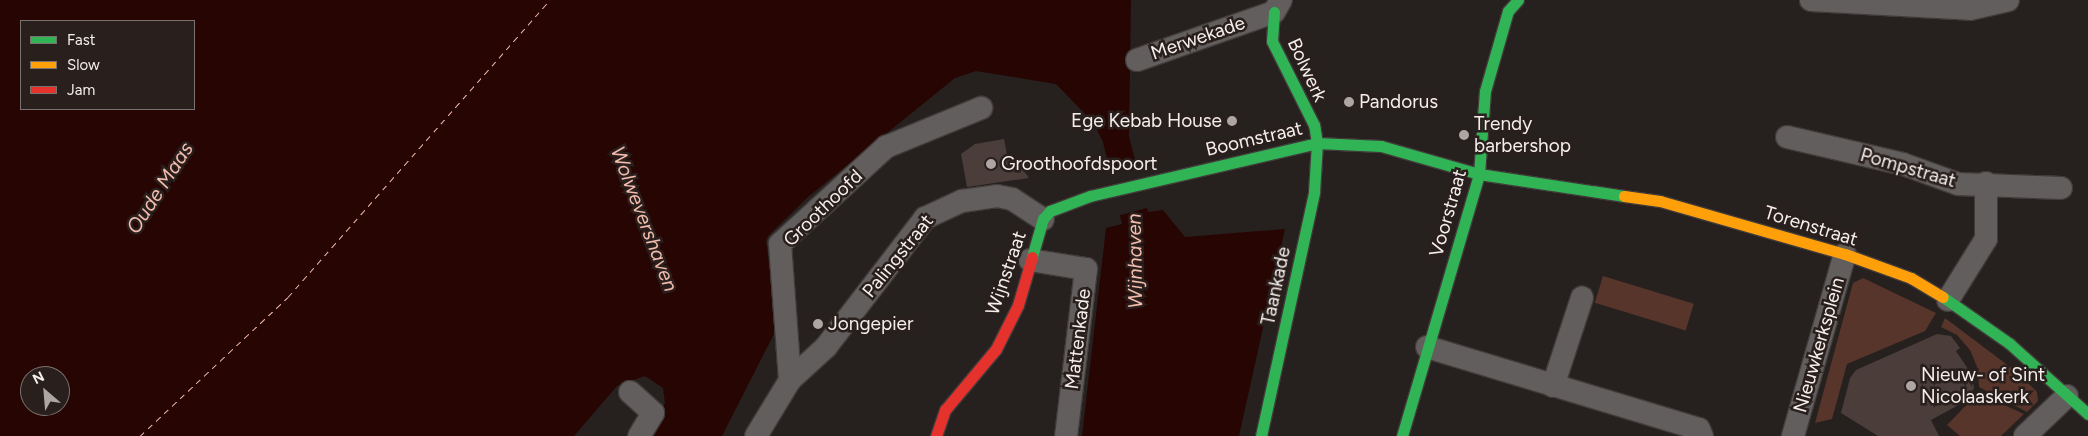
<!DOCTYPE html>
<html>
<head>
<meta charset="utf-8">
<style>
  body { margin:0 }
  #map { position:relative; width:2088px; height:436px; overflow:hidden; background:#26201f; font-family:Figtree,sans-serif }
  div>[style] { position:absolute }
  .green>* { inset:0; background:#57352b; transform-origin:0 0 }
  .water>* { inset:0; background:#270503 }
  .pier>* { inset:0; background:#26201f; transform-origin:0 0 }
  .ferry>* { height:1px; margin-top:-0.5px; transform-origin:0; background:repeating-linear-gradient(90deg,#f4bcad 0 6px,transparent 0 11px) }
  .building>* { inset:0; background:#4a3d3a }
  .roads { filter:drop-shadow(1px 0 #413b3a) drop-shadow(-1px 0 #413b3a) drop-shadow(0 1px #413b3a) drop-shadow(0 -1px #413b3a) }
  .street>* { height:22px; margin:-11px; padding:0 11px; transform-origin:11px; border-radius:11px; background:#625e5d }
  .fast>* { height:11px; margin:-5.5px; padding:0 5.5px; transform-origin:5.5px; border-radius:5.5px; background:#30b455 }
  .slow>* { height:11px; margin:-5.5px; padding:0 5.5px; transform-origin:5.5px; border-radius:5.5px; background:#ff9f0a }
  .jam>* { height:11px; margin:-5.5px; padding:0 5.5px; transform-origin:5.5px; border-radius:5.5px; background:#e5322d }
  .dots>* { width:14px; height:14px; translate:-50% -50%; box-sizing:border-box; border:2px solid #291f1c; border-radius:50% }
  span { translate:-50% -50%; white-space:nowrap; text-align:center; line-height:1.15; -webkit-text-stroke:5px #291f1c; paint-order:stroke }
  .street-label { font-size:19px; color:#f5eeec }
  .poi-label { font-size:19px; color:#f5eeec }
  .left { translate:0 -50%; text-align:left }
  .right { translate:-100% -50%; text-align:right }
  .water-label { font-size:20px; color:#f4bcad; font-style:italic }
  .legend { position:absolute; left:20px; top:20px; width:175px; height:90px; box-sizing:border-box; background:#291f1c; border:1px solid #7b726f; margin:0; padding:6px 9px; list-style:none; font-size:15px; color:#f5eeec }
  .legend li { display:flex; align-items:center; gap:10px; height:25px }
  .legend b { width:25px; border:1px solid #7b726f }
  .north { position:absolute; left:20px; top:366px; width:50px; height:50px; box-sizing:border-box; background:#291f1c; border:1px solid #7b726f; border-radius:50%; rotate:333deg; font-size:14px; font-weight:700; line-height:20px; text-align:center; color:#f5eeec }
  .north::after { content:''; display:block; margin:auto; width:18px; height:22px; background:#ada6a4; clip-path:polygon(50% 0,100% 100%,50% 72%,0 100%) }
</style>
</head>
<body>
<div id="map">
  <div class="green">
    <i style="left:1603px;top:276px;width:95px;height:28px;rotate:17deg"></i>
    <i style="clip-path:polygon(1863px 278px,1936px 313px,1925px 331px,1847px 364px,1832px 419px,1815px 423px,1853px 283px)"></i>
    <i style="clip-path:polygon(1945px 318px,2018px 373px,2037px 392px,2038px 401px,2027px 412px,1979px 387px,1978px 369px,1970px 350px,1957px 335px,1941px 327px)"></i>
    <i style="clip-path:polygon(1978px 393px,2024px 414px,2001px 436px,1960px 436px,1947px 425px)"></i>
  </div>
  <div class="water">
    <i style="clip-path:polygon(evenodd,0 0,1131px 0,1129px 136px,1148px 212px,1163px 210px,1185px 237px,1285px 229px,1239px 436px,1082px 436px,1106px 228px,1122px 224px,1103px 142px,1093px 122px,1056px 84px,976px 71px,955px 78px,808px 197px,769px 235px,766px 240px,777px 328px,722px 436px,649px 436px,665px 403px,663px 388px,645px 376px,617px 386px,574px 436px,0 436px,0 0,21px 21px,194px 21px,194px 109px,21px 109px,21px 21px,0 0,30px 376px,60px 376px,60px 406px,30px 406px,30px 376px)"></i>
  </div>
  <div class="pier">
    <i style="left:1137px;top:161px;width:48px;height:31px;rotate:75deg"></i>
  </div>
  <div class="ferry">
    <i style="left:140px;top:436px;width:203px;rotate:-43.2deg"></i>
    <i style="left:288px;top:297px;width:396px;rotate:-48.6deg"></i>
  </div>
  <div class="building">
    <i style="clip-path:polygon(1004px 139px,1007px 155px,1012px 154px,1029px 178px,967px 187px,961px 154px,975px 144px)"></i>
    <i style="clip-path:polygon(1937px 334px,1951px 336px,1960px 348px,1956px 351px,1972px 375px,1974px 388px,1966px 401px,1931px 420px,1939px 436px,1878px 436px,1841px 413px,1850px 378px,1856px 370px)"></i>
  </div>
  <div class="roads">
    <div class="street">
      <i style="left:1811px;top:0;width:159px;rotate:3.2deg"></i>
      <i style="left:1970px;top:9px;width:39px;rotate:-13deg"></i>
      <i style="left:1137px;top:60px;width:145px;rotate:-19.3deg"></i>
      <i style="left:1274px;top:12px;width:14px;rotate:-60deg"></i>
      <i style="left:1787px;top:137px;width:119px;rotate:13.1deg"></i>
      <i style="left:1903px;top:164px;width:59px;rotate:20deg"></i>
      <i style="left:1958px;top:184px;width:103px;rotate:2.2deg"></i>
      <i style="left:1030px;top:260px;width:57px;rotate:9.1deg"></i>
      <i style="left:1086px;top:269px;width:168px;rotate:96.8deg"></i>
      <i style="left:1948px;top:300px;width:72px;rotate:-58.1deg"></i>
      <i style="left:1986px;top:239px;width:56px;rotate:-90deg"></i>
      <i style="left:1427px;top:347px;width:284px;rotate:16.8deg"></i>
      <i style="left:1699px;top:429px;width:8px;rotate:67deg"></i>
      <i style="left:790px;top:380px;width:136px;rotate:-94.2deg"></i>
      <i style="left:780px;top:244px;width:144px;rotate:-42.5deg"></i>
      <i style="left:886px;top:147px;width:103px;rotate:-22.3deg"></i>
      <i style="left:1553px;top:386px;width:93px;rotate:-71.8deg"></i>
      <i style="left:630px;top:392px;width:31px;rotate:42deg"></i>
      <i style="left:653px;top:413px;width:27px;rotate:121deg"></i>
      <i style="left:756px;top:436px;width:66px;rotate:-58.7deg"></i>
      <i style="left:790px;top:380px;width:49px;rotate:-42.5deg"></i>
      <i style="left:826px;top:347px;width:163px;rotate:-52.5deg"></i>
      <i style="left:925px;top:218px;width:41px;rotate:-24.7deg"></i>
      <i style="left:962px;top:201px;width:35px;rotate:-8deg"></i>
      <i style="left:997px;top:196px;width:15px;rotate:11deg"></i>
      <i style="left:1012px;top:199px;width:37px;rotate:33deg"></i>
      <i style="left:1793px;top:436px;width:189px;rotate:-74.1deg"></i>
      <i style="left:2025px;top:436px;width:58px;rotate:-43.6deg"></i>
    </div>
    <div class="fast">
      <i style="left:1032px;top:257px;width:40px;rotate:-74deg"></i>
      <i style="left:1043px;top:219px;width:11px;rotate:-49deg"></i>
      <i style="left:1050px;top:211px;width:43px;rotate:-20.6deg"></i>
      <i style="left:1090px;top:196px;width:233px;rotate:-13.1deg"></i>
      <i style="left:1317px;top:143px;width:64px;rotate:2.7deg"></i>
      <i style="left:1381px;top:146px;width:102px;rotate:15.9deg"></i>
      <i style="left:1479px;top:174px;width:147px;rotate:8.6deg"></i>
      <i style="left:1943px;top:297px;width:82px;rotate:35deg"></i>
      <i style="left:2010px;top:344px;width:105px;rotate:41.9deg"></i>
      <i style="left:1261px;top:436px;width:250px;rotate:-77.7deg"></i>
      <i style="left:1314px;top:192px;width:49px;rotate:-86.5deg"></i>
      <i style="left:1317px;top:143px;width:18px;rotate:-99deg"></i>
      <i style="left:1314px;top:125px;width:94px;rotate:-116.6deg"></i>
      <i style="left:1272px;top:41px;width:29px;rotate:-86deg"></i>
      <i style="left:1402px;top:436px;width:273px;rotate:-73.6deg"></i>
      <i style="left:1479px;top:174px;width:83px;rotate:-85.9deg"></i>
      <i style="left:1485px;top:91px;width:83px;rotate:-74deg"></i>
      <i style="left:1508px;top:11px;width:15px;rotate:-48deg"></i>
    </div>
    <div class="slow">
      <i style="left:1624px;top:196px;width:36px;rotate:8deg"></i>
      <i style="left:1660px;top:201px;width:192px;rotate:16deg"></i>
      <i style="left:1845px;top:254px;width:70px;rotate:20deg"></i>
      <i style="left:1911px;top:278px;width:37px;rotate:31deg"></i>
    </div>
    <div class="jam">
      <i style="left:936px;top:436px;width:28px;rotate:-71deg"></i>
      <i style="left:945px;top:410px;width:80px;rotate:-50.1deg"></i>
      <i style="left:996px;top:349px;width:49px;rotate:-63.4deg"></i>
      <i style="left:1018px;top:305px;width:50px;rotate:-73.7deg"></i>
    </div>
  </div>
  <div class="dots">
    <i style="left:1349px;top:102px;background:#ada6a4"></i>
    <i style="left:1232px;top:121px;background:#ada6a4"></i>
    <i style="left:1464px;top:135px;background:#ada6a4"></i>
    <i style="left:991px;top:164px;background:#ada6a4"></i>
    <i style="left:818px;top:324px;background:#ada6a4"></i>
    <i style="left:1911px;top:386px;background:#ada6a4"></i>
  </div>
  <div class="street-label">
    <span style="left:1198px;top:38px;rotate:-19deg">Merwekade</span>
    <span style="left:1307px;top:70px;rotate:65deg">Bolwerk</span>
    <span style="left:1254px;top:139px;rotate:-13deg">Boomstraat</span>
    <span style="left:1908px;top:168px;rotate:16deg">Pompstraat</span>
    <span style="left:823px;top:208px;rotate:-44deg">Groothoofd</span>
    <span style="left:1448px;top:213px;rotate:-74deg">Voorstraat</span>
    <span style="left:1811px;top:226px;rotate:17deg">Torenstraat</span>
    <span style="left:898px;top:256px;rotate:-51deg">Palingstraat</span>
    <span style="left:1006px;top:273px;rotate:-71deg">Wijnstraat</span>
    <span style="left:1276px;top:286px;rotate:-78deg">Taankade</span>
    <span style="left:1078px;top:339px;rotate:-83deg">Mattenkade</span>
    <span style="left:1819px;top:345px;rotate:-74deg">Nieuwkerksplein</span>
  </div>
  <div class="poi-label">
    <span class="left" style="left:1359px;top:102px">Pandorus</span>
    <span class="right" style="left:1222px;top:121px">Ege Kebab House</span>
    <span class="left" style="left:1474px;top:135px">Trendy<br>barbershop</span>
    <span class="left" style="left:1001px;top:164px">Groothoofdspoort</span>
    <span class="left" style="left:828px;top:324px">Jongepier</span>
    <span class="left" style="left:1921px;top:386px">Nieuw- of Sint<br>Nicolaaskerk</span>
  </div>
  <div class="water-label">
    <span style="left:160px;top:188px;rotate:-57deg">Oude Maas</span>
    <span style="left:644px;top:219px;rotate:69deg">Wolwevershaven</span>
    <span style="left:1135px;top:261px;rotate:-91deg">Wijnhaven</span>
  </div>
  <ul class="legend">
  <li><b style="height:6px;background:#30b455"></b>Fast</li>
  <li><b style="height:6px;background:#ff9f0a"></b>Slow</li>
  <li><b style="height:6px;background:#e5322d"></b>Jam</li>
  </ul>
  <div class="north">N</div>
</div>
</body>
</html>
